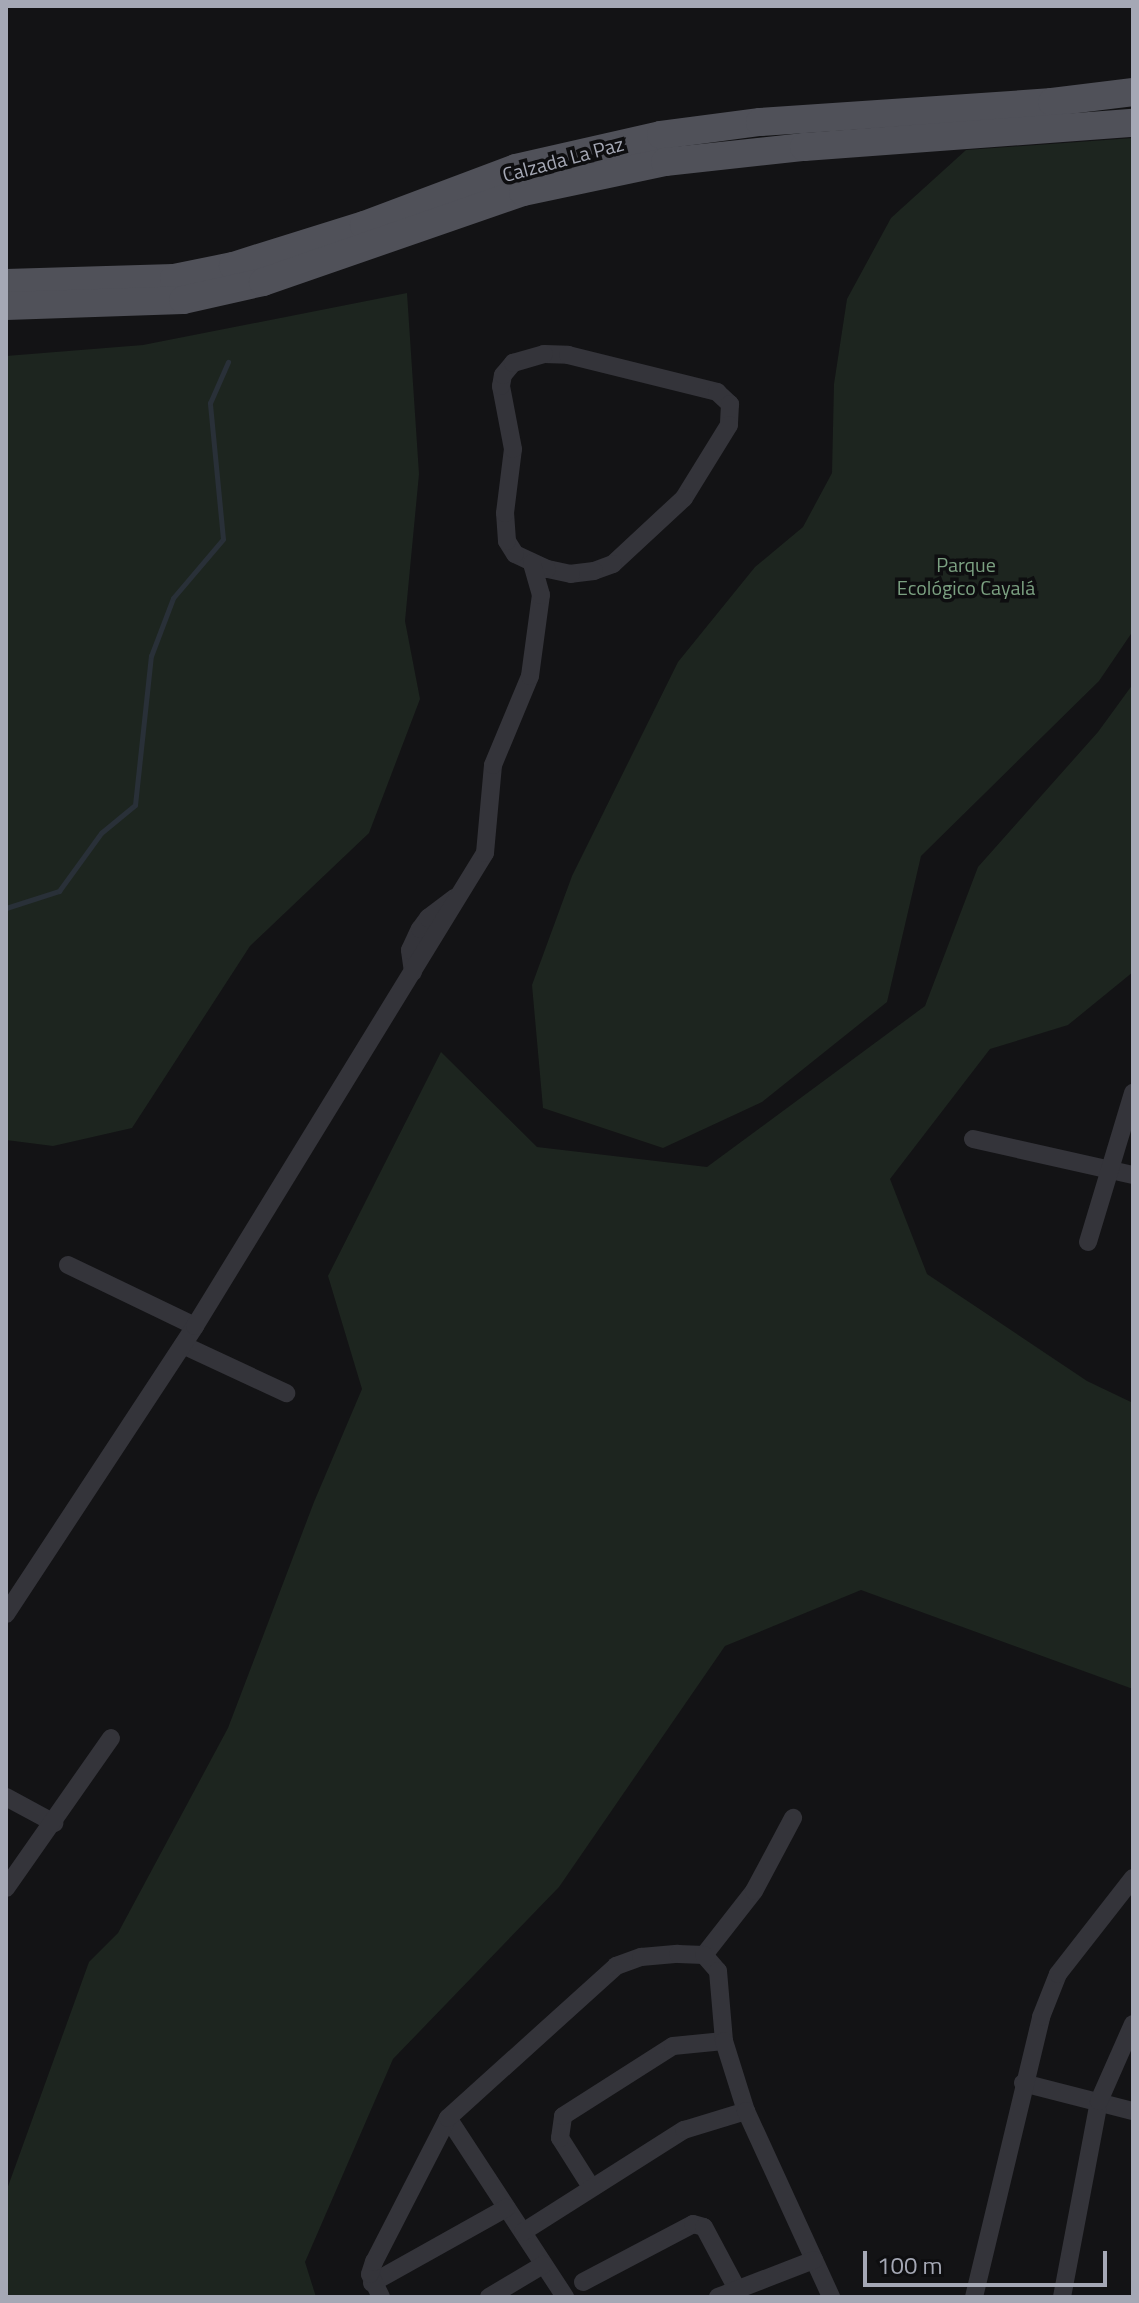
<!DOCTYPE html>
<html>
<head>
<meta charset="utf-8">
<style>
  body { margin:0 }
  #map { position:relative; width:1139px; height:2303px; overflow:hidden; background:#131315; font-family:"Titillium Web",sans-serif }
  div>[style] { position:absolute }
  .green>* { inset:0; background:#1d251f }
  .stream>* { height:5px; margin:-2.5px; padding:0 2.5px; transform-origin:2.5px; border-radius:2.5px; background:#293038 }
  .minor>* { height:18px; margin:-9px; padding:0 9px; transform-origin:9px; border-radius:9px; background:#34343a }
  .primary>* { height:28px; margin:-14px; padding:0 14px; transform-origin:14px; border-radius:14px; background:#505159 }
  span { translate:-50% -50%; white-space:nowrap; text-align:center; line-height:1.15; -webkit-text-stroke:7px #0e0e10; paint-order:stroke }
  .street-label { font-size:20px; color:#a5a8b5 }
  .park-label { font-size:20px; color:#7ba081 }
  .frame { position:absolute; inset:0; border:8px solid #a5a8b5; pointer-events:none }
  .scale { position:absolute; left:863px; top:2251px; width:244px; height:36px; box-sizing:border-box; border:4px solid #a5a8b5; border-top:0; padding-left:10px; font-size:24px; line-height:28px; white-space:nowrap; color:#a5a8b5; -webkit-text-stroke:6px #0e0e10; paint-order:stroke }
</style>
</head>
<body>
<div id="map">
  <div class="green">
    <i style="clip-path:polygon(1133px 138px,1133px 631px,1099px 681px,921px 856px,887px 1002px,762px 1102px,663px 1148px,543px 1108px,532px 985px,572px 876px,678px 662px,755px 567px,803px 527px,832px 473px,834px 384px,847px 299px,891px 218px,966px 150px)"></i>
    <i style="clip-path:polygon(407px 293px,419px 474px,405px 621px,420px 699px,369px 833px,250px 946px,132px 1128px,53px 1146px,6px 1140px,6px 356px,143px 345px)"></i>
    <i style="clip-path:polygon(1133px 684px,1133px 972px,1068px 1025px,990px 1049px,890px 1179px,927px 1274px,1087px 1381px,1133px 1403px,1133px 1689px,861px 1590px,725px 1646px,559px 1887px,393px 2059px,305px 2262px,316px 2297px,6px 2297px,6px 2192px,89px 1962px,118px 1933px,228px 1728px,314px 1502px,362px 1389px,328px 1276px,441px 1052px,537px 1147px,707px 1167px,925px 1006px,978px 867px,1098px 732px)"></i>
  </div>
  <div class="stream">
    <i style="left:6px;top:908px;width:56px;rotate:-17.8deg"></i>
    <i style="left:59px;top:891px;width:72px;rotate:-54.1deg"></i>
    <i style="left:101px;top:833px;width:44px;rotate:-39.5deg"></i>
    <i style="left:135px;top:805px;width:150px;rotate:-83.9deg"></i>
    <i style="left:151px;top:656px;width:62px;rotate:-69.2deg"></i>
    <i style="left:173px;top:598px;width:77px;rotate:-49.7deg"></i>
    <i style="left:223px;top:539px;width:137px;rotate:-95.5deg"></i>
    <i style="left:210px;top:403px;width:45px;rotate:-66.3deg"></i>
  </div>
  <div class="minor">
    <i style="left:544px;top:354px;width:24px;rotate:2deg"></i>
    <i style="left:568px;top:355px;width:154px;rotate:13.9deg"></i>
    <i style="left:717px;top:392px;width:18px;rotate:43deg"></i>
    <i style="left:730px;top:404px;width:21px;rotate:93deg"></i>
    <i style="left:729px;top:425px;width:86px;rotate:121.7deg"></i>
    <i style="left:684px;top:498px;width:97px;rotate:137.1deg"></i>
    <i style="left:613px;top:564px;width:20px;rotate:160deg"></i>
    <i style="left:594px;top:571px;width:23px;rotate:173deg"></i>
    <i style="left:571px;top:574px;width:25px;rotate:-168deg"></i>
    <i style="left:547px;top:569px;width:35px;rotate:-155deg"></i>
    <i style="left:515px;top:554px;width:15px;rotate:-122deg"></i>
    <i style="left:507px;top:541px;width:28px;rotate:-94deg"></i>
    <i style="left:505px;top:513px;width:64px;rotate:-82.9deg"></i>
    <i style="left:513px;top:449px;width:64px;rotate:-100.8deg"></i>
    <i style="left:501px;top:386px;width:11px;rotate:-80deg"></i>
    <i style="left:503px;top:375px;width:16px;rotate:-50deg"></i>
    <i style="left:513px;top:363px;width:32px;rotate:-16deg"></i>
    <i style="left:413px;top:972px;width:22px;rotate:-98deg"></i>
    <i style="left:410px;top:950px;width:23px;rotate:-65deg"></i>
    <i style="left:420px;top:929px;width:14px;rotate:-54deg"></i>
    <i style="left:428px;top:918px;width:34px;rotate:-37deg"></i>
    <i style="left:973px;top:1139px;width:164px;rotate:12.7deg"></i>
    <i style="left:1088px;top:1242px;width:156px;rotate:-73.2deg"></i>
    <i style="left:68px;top:1265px;width:141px;rotate:25.7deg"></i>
    <i style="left:183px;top:1345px;width:114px;rotate:25deg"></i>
    <i style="left:6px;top:1614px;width:344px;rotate:-56.7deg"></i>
    <i style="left:195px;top:1326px;width:555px;rotate:-58.49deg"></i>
    <i style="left:485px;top:853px;width:88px;rotate:-84.8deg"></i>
    <i style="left:493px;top:765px;width:96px;rotate:-67.4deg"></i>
    <i style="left:530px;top:676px;width:82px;rotate:-82.3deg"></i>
    <i style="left:541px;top:595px;width:33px;rotate:-106deg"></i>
    <i style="left:6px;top:1797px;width:55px;rotate:28.4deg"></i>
    <i style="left:6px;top:1888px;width:183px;rotate:-55deg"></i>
    <i style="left:704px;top:1955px;width:81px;rotate:-52deg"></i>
    <i style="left:754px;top:1891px;width:83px;rotate:-61.9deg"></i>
    <i style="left:1023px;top:2083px;width:114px;rotate:14.3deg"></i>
    <i style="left:448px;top:2118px;width:214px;rotate:56.8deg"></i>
    <i style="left:591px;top:2187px;width:58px;rotate:-122.3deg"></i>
    <i style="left:560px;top:2138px;width:22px;rotate:-82deg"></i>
    <i style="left:563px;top:2116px;width:130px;rotate:-32.5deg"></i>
    <i style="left:673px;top:2046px;width:51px;rotate:-5.6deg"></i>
    <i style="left:523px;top:2232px;width:191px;rotate:-32.4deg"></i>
    <i style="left:684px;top:2130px;width:65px;rotate:-17deg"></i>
    <i style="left:583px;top:2282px;width:124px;rotate:-27.8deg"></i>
    <i style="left:693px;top:2224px;width:11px;rotate:15deg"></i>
    <i style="left:704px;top:2227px;width:70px;rotate:62deg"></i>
    <i style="left:372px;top:2283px;width:154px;rotate:-29.2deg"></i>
    <i style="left:381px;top:2297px;width:25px;rotate:-116deg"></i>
    <i style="left:370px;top:2274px;width:13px;rotate:-72deg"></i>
    <i style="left:374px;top:2262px;width:162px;rotate:-62.8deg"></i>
    <i style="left:448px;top:2118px;width:227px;rotate:-42.1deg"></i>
    <i style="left:616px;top:1966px;width:27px;rotate:-20deg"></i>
    <i style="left:641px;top:1957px;width:37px;rotate:-5deg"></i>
    <i style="left:678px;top:1954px;width:26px;rotate:2deg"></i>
    <i style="left:704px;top:1955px;width:21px;rotate:49deg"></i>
    <i style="left:718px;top:1971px;width:70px;rotate:85.1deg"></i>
    <i style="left:724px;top:2041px;width:73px;rotate:72.6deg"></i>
    <i style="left:746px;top:2111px;width:205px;rotate:65.4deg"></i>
    <i style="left:489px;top:2297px;width:63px;rotate:-30.7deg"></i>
    <i style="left:718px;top:2297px;width:103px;rotate:-21.1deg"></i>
    <i style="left:974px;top:2297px;width:288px;rotate:-76.5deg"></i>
    <i style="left:1041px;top:2017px;width:46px;rotate:-68.4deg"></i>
    <i style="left:1058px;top:1974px;width:122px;rotate:-52deg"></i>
    <i style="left:1062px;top:2297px;width:199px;rotate:-79.3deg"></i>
    <i style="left:1099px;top:2101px;width:84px;rotate:-66.2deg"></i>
  </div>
  <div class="primary">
    <i style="left:6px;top:283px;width:168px;rotate:-1.7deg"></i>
    <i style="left:174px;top:278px;width:60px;rotate:-11.5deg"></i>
    <i style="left:233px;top:266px;width:137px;rotate:-17.4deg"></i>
    <i style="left:364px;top:225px;width:162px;rotate:-20.6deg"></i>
    <i style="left:516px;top:168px;width:149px;rotate:-12.8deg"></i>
    <i style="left:661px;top:135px;width:100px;rotate:-7.5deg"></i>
    <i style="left:760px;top:122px;width:293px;rotate:-3.9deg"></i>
    <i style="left:1052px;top:102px;width:82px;rotate:-7deg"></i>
    <i style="left:6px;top:306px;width:177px;rotate:-1.9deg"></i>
    <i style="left:183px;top:300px;width:82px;rotate:-12.7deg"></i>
    <i style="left:263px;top:282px;width:275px;rotate:-19.1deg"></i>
    <i style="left:523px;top:192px;width:145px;rotate:-11.9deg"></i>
    <i style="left:665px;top:162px;width:140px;rotate:-6.2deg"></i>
    <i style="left:804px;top:147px;width:330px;rotate:-4.2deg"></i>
  </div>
  <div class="street-label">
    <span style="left:563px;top:159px;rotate:-15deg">Calzada La Paz</span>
  </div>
  <div class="park-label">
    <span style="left:966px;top:576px">Parque<br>Ecológico Cayalá</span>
  </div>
  <div class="frame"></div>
  <div class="scale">100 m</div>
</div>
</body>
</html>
